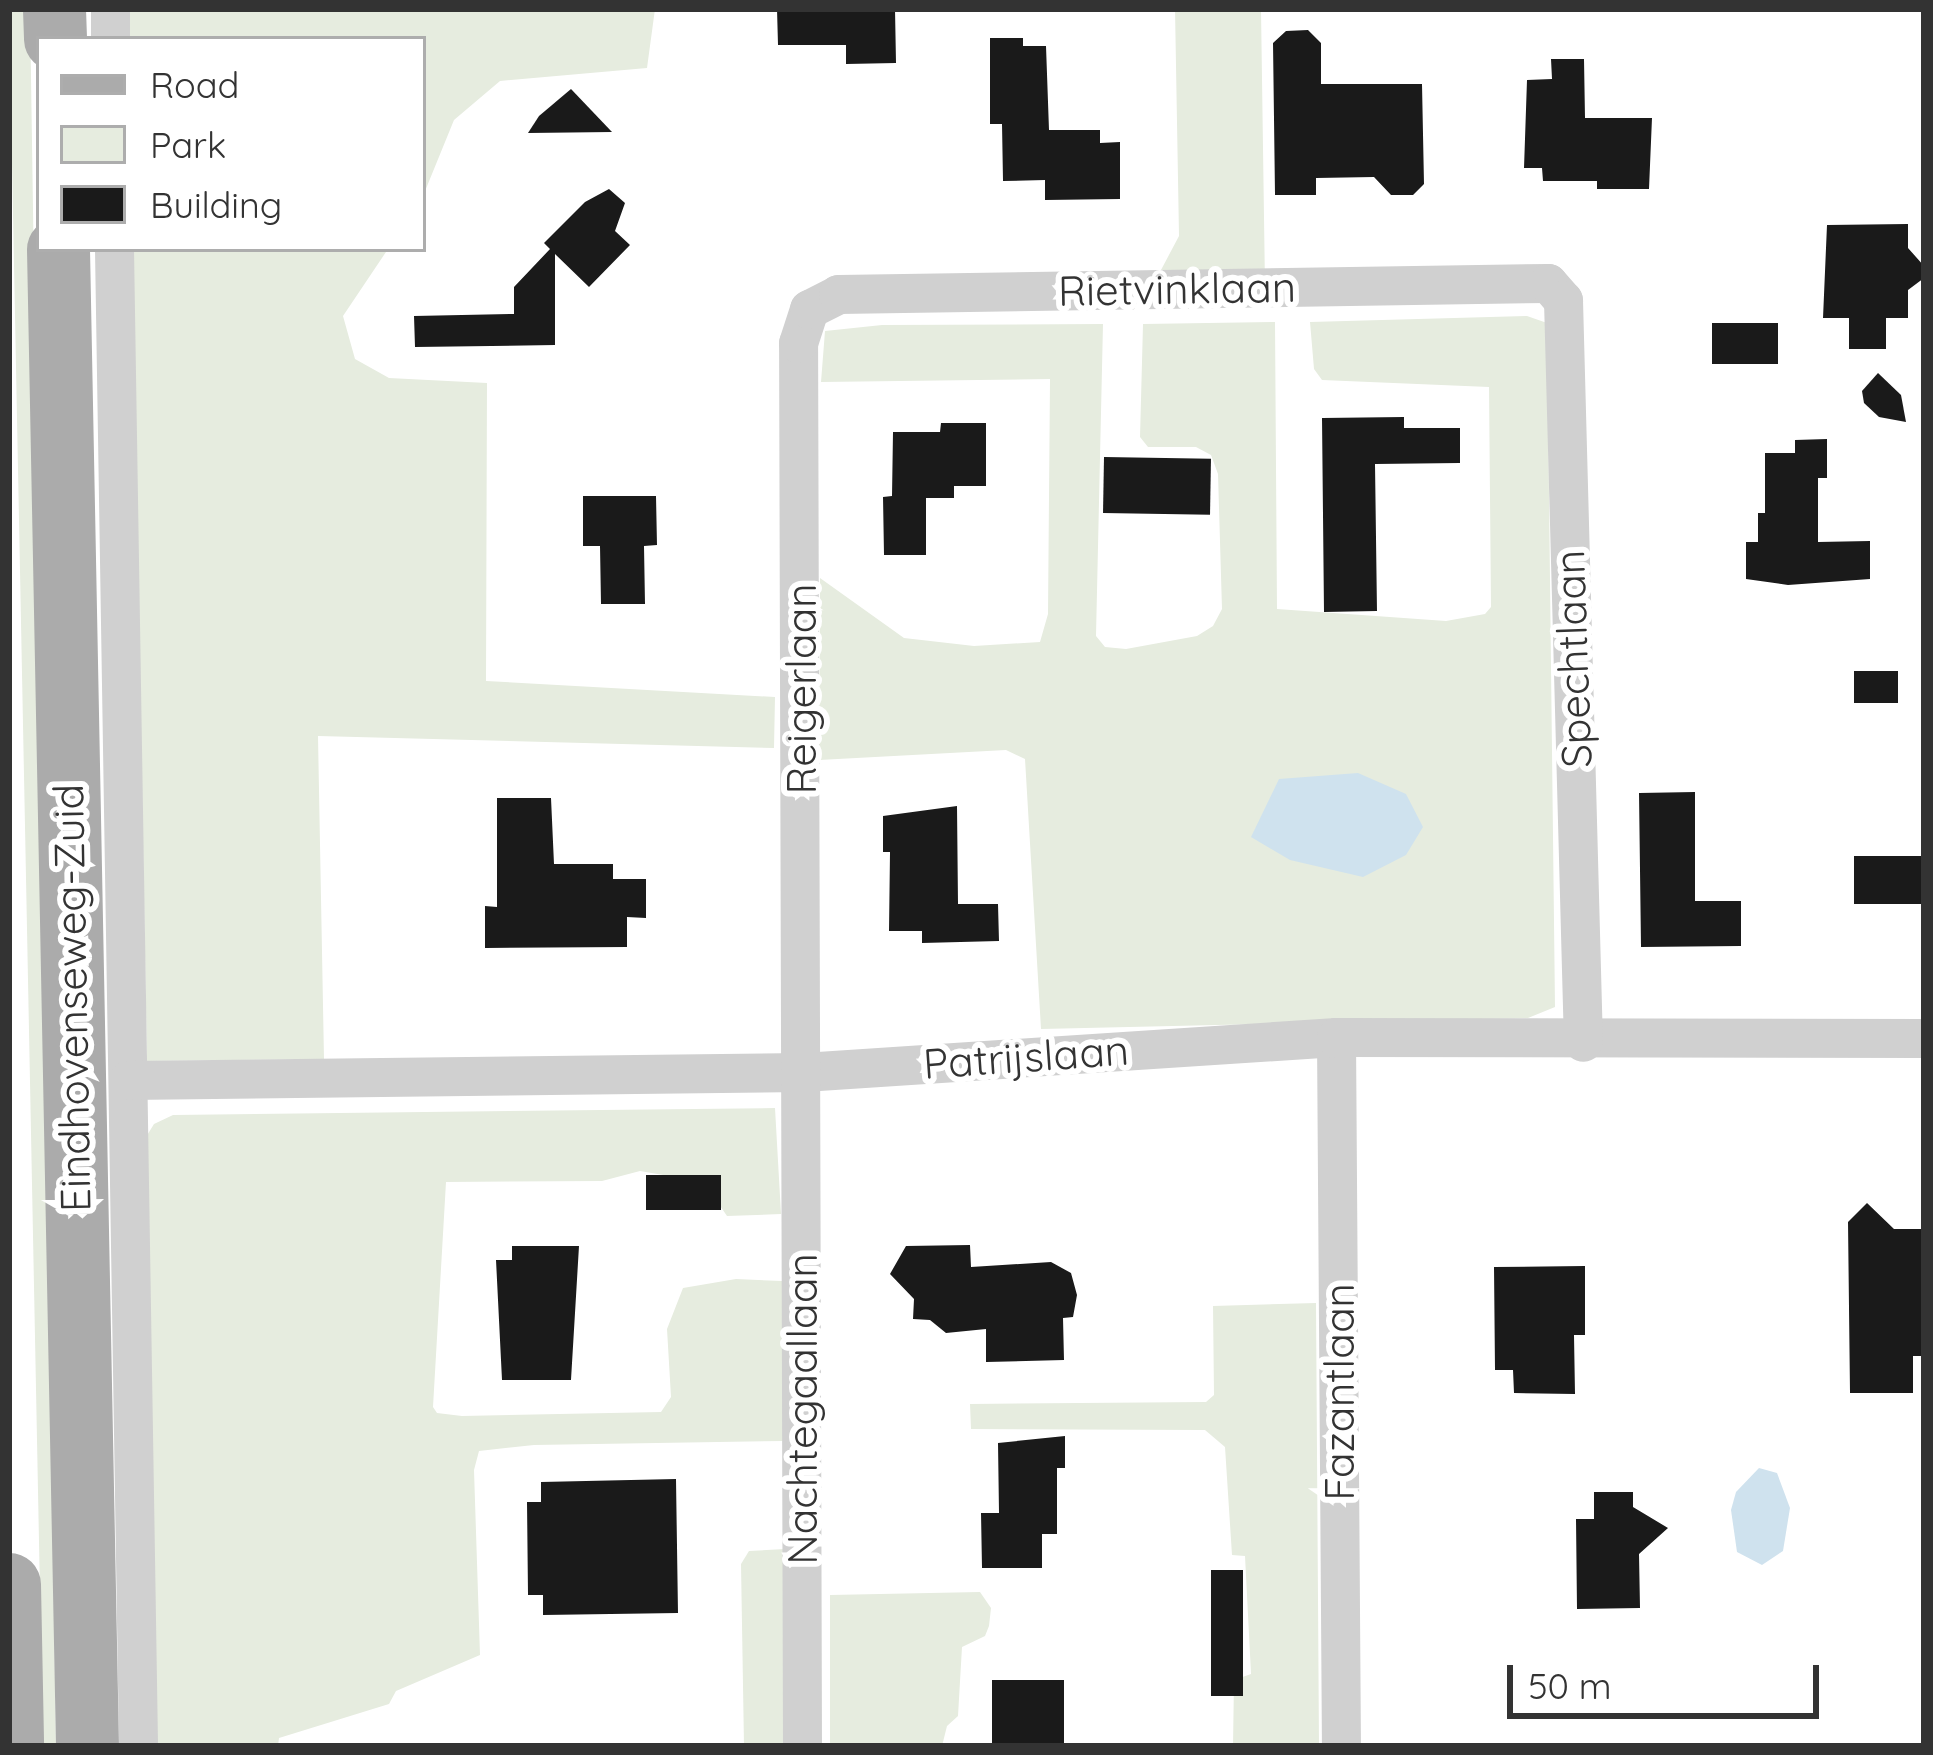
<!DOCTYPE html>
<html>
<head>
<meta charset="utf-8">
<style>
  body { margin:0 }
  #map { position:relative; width:1933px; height:1755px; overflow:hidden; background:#fff; font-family:Quicksand,sans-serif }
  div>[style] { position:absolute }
  .green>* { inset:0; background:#e6ecdf }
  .water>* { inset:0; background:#cfe2ee }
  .building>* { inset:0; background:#1a1a1a; transform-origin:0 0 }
  .minor>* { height:39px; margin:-19.5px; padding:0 19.5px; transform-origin:19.5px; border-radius:19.5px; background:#d0d0d0 }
  .primary>* { height:63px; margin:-31.5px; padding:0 31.5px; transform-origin:31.5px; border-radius:31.5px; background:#ababab }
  span { translate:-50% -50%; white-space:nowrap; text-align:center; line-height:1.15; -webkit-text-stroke:12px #fff; paint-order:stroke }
  .street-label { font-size:42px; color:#333 }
  .frame { position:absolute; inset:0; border:12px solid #333; pointer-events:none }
  .legend { position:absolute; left:36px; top:36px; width:390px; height:216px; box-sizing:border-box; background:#fff; border:3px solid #adadad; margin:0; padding:15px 21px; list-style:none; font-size:36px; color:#333 }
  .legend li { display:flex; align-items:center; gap:24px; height:60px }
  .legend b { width:60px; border:3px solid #adadad }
  .scale { position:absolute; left:1507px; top:1665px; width:312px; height:54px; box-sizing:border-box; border:6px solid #333; border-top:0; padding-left:15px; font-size:36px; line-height:42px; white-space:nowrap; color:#333; -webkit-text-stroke:9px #fff; paint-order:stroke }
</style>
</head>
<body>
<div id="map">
  <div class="green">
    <i style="clip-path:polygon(9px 9px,30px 9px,56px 1746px,43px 1746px)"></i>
    <i style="clip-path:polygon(127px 9px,655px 9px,647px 68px,500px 81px,454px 120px,423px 196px,423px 39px,127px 39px)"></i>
    <i style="clip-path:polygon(1175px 9px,1261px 9px,1265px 286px,1152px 287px,1179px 236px)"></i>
    <i style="clip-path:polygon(132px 249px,388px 249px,343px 316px,355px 359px,389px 378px,487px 383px,486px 681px,775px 697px,774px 748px,318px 736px,324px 1059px,147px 1061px)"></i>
    <i style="clip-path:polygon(1527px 316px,1547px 323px,1555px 1007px,1528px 1018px,1041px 1029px,1025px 759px,1006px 750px,819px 760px,820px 578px,904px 638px,974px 646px,1040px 642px,1048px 614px,1050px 379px,821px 382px,825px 331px,882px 325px,1103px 324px,1096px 636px,1105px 647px,1126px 649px,1197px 636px,1213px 626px,1222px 609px,1218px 474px,1211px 455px,1196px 447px,1148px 447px,1140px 437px,1143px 324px,1275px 322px,1277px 609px,1446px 621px,1485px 614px,1491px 607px,1489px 387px,1322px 380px,1314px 369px,1310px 322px)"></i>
    <i style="clip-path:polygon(775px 1108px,781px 1214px,727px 1216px,704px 1182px,640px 1171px,602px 1181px,446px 1182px,433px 1407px,437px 1413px,462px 1416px,661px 1412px,671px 1397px,667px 1329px,683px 1288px,736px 1279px,782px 1281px,784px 1441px,534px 1445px,479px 1451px,474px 1470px,480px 1655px,396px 1691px,389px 1704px,279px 1738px,278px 1746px,151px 1746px,146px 1137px,154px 1124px,173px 1115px)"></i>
    <i style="clip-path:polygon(1316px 1303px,1319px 1746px,1233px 1746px,1234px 1680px,1251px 1674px,1245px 1556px,1232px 1555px,1225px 1447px,1205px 1430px,971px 1429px,970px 1404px,1206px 1402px,1214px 1395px,1213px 1306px)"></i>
    <i style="clip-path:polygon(785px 1549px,786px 1746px,744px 1746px,741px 1564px,749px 1551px)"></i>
    <i style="clip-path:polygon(980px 1592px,991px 1608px,989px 1626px,985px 1636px,962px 1647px,958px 1716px,947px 1726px,942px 1746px,830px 1746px,830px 1595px)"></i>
  </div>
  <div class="water">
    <i style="clip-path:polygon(1358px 773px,1406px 794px,1423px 827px,1406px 855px,1363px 877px,1290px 860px,1251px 837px,1279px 779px)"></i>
    <i style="clip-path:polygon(1759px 1468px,1777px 1473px,1790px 1508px,1783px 1551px,1762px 1565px,1737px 1552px,1731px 1510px,1736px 1492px)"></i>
  </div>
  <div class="building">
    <i style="clip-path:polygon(777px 9px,895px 9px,896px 63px,846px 64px,846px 45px,778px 45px)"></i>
    <i style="clip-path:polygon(1308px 30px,1321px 43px,1321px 84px,1422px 84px,1424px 184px,1413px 195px,1391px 195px,1374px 177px,1316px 178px,1316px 195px,1275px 195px,1273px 43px,1286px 31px)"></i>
    <i style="clip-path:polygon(990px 38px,1023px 38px,1023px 46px,1046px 46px,1049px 130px,1100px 130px,1100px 143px,1120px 142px,1120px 199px,1045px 200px,1045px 180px,1003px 181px,1002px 124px,990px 124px)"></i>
    <i style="clip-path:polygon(1551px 59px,1584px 59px,1585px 118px,1652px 118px,1649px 189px,1597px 189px,1597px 181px,1543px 181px,1542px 168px,1524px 168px,1527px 80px,1552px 79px)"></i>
    <i style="clip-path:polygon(571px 89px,612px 132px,528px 133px,539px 116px)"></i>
    <i style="clip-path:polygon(609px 189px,625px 203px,615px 231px,630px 245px,589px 287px,555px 254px,555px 345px,415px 347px,414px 316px,514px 314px,514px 287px,550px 249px,544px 243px,585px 202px)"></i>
    <i style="clip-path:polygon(1908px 224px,1908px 248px,1924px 266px,1924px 278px,1908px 290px,1908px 318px,1886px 318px,1886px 349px,1849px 349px,1849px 318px,1823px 318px,1827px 225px)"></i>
    <i style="left:1712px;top:323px;width:66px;height:41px"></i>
    <i style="clip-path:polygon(1878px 373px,1901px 395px,1906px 422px,1879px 417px,1864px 403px,1862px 391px)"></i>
    <i style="clip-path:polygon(1404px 417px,1404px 428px,1460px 428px,1460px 463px,1375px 464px,1377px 611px,1324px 612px,1322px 418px)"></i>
    <i style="clip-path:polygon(941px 423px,986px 423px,986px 486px,954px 486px,954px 498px,926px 498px,926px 555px,884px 555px,883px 497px,892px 496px,893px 432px,940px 432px)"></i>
    <i style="clip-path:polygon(1827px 439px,1827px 478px,1818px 478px,1818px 542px,1870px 541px,1870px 579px,1788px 585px,1746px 579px,1746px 542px,1758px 542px,1758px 513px,1765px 513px,1765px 453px,1795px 453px,1795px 440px)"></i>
    <i style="left:1104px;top:457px;width:107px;height:56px;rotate:1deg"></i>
    <i style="clip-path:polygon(583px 496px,656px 496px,657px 545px,644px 546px,645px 604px,601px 604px,600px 546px,583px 546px)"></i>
    <i style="left:1854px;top:671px;width:44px;height:32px"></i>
    <i style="clip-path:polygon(1695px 792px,1695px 901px,1741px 901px,1741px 946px,1641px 947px,1639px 793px)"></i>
    <i style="clip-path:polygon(497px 798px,551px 798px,554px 864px,613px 864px,613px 879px,646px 879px,646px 918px,627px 917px,627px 947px,485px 948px,485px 906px,497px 907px)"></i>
    <i style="clip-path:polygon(957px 806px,958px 904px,998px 904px,999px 941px,922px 943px,922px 931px,889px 931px,890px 852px,883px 852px,883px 816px)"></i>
    <i style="left:1924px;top:856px;width:48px;height:70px;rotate:90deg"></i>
    <i style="left:646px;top:1175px;width:75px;height:35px"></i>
    <i style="clip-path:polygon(1867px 1203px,1894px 1229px,1924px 1229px,1924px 1356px,1913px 1356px,1913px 1393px,1850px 1393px,1848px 1222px)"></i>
    <i style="clip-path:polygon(970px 1245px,971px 1267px,1051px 1262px,1071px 1273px,1077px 1295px,1073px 1317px,1063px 1318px,1064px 1360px,986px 1362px,986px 1329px,946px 1333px,930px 1320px,913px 1319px,914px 1299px,890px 1274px,906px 1246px)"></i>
    <i style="clip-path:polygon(512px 1246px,579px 1246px,571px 1380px,502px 1380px,496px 1260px,512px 1260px)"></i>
    <i style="clip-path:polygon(1585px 1266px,1585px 1335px,1574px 1335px,1575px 1394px,1514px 1393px,1513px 1370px,1495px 1370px,1494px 1267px)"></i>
    <i style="clip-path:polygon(1065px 1436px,1065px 1468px,1057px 1468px,1057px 1534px,1042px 1534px,1042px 1568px,982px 1568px,981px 1513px,999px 1513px,998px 1443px)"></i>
    <i style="clip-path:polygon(676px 1479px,678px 1613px,543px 1615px,543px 1595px,528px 1595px,527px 1502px,541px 1502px,541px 1482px)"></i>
    <i style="clip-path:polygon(1594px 1492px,1633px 1492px,1633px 1507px,1668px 1528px,1639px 1554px,1640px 1608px,1577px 1609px,1576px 1519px,1594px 1519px)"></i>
    <i style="left:1211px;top:1570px;width:32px;height:126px"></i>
    <i style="left:992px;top:1680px;width:72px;height:66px"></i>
  </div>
  <div class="minor">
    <i style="left:110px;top:9px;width:30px;rotate:90deg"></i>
    <i style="left:114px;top:249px;width:1497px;rotate:89.08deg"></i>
    <i style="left:1336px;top:1037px;width:709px;rotate:89.6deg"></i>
    <i style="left:128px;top:1080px;width:675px;rotate:-0.68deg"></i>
    <i style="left:803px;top:1072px;width:534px;rotate:-3.76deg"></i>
    <i style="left:1336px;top:1037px;width:588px;rotate:0.1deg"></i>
    <i style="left:802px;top:1746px;width:1403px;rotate:-90.16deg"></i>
    <i style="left:798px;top:343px;width:36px;rotate:-72deg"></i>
    <i style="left:809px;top:309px;width:33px;rotate:-27deg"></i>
    <i style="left:838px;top:294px;width:710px;rotate:-0.89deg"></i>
    <i style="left:1548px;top:283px;width:23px;rotate:49deg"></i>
    <i style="left:1563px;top:300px;width:742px;rotate:88.46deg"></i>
  </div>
  <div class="primary">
    <i style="left:54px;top:9px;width:30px;rotate:88deg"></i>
    <i style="left:58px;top:249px;width:1497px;rotate:88.89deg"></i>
    <i style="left:9px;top:1584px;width:162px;rotate:88.9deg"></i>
  </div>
  <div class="street-label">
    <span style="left:1177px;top:289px;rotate:-1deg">Rietvinklaan</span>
    <span style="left:1573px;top:659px;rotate:-92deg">Spechtlaan</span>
    <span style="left:801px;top:689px;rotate:-90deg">Reigerlaan</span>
    <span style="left:72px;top:998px;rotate:-91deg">Eindhovenseweg-Zuid</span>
    <span style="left:1026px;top:1057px;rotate:-4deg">Patrijslaan</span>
    <span style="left:1339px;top:1392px;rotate:-90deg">Fazantlaan</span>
    <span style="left:802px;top:1409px;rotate:-90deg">Nachtegaallaan</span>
  </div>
  <div class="frame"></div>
  <ul class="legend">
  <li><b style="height:15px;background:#ababab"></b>Road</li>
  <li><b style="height:33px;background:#e6ecdf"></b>Park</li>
  <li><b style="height:33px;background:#1a1a1a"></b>Building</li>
  </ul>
  <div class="scale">50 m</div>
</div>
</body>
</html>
